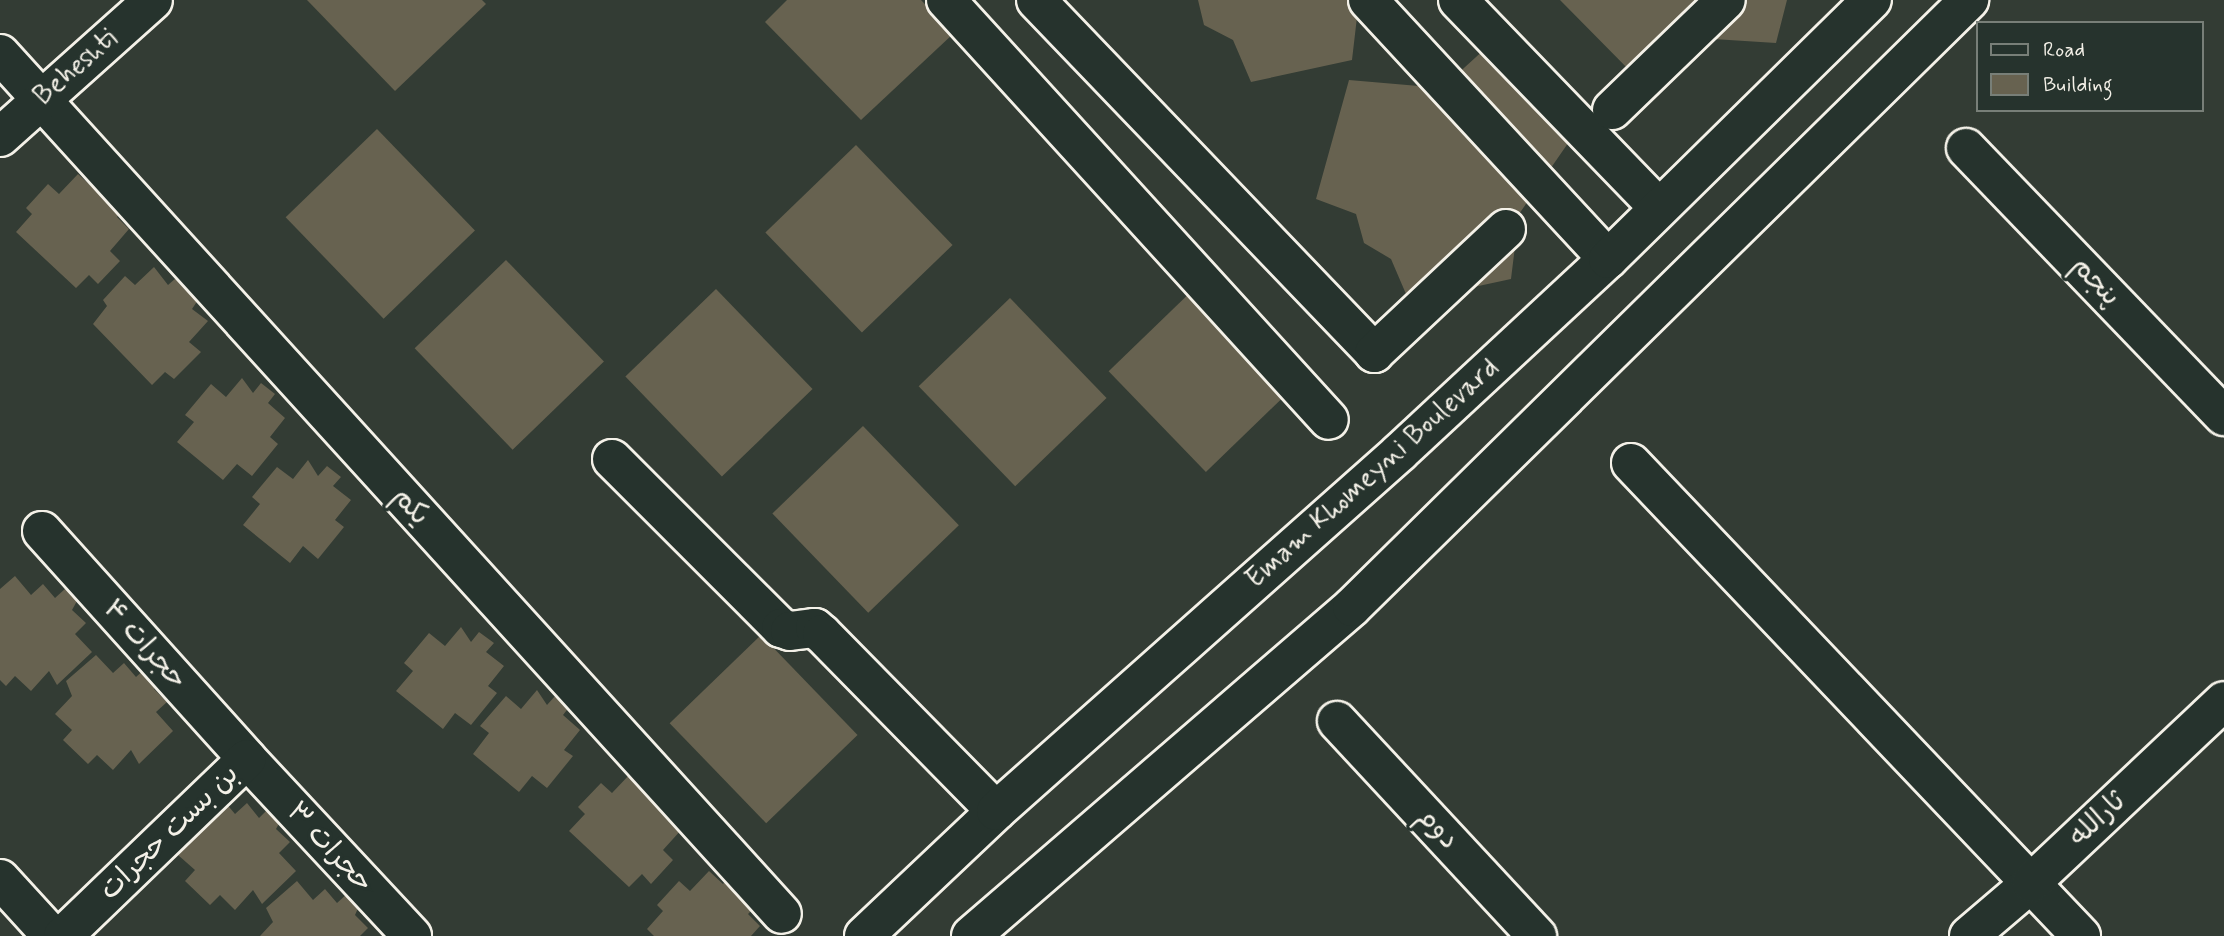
<!DOCTYPE html>
<html>
<head>
<meta charset="utf-8">
<style>
  body { margin:0 }
  #map { position:relative; width:2224px; height:936px; overflow:hidden; background:#333c34; font-family:Mynerve,"Playpen Sans Arabic",sans-serif }
  div>[style] { position:absolute }
  .building>* { inset:0; background:#676250; transform-origin:0 0 }
  .roads { filter:drop-shadow(2px 0 #f4f1e8) drop-shadow(-2px 0 #f4f1e8) drop-shadow(0 2px #f4f1e8) drop-shadow(0 -2px #f4f1e8) }
  .street>* { height:38px; margin:-19px; padding:0 19px; transform-origin:19px; border-radius:19px; background:#26332d }
  .secondary>* { height:38px; margin:-19px; padding:0 19px; transform-origin:19px; border-radius:19px; background:#26332d }
  span { translate:-50% -50%; white-space:nowrap; text-align:center; line-height:1.15; -webkit-text-stroke:7px #26332d; paint-order:stroke }
  .street-label { font-size:28px; color:#f4f1e8 }
  .legend { position:absolute; left:1976px; top:21px; width:228px; height:91px; box-sizing:border-box; background:#26332d; border:2px solid #787f78; margin:0; padding:9px 12px; list-style:none; font-size:21px; color:#f4f1e8 }
  .legend li { display:flex; align-items:center; gap:14px; height:35px }
  .legend b { width:35px; border:2px solid #787f78 }
</style>
</head>
<body>
<div id="map">
  <div class="building">
    <i style="clip-path:polygon(307px 0,482px 0,486px 4px,395px 91px)"></i>
    <i style="clip-path:polygon(787px 0,921px 0,953px 34px,861px 120px,765px 22px)"></i>
    <i style="clip-path:polygon(1198px 0,1359px 0,1352px 60px,1251px 82px,1233px 40px,1204px 25px)"></i>
    <i style="clip-path:polygon(1560px 0,1787px 0,1776px 43px,1682px 37px,1637px 78px)"></i>
    <i style="clip-path:polygon(1487px 47px,1573px 136px,1519px 214px,1511px 279px,1409px 301px,1391px 259px,1364px 243px,1356px 214px,1316px 199px,1349px 80px,1442px 88px)"></i>
    <i style="left:377px;top:129px;width:141px;height:127px;rotate:46deg"></i>
    <i style="left:856px;top:145px;width:139px;height:126px;rotate:46deg"></i>
    <i style="clip-path:polygon(78px 174px,92px 187px,100px 178px,128px 205px,117px 217px,129px 229px,110px 251px,120px 261px,98px 284px,89px 275px,76px 288px,16px 232px,32px 214px,26px 208px,48px 184px,59px 194px)"></i>
    <i style="left:506px;top:260px;width:141px;height:127px;rotate:46deg"></i>
    <i style="clip-path:polygon(154px 267px,168px 285px,176px 278px,200px 297px,192px 309px,208px 321px,189px 342px,201px 352px,174px 379px,165px 372px,152px 385px,93px 324px,107px 306px,103px 300px,125px 276px,135px 285px)"></i>
    <i style="left:1200px;top:283px;width:140px;height:127px;rotate:46deg"></i>
    <i style="left:716px;top:289px;width:139px;height:126px;rotate:46deg"></i>
    <i style="left:1010px;top:298px;width:139px;height:127px;rotate:46deg"></i>
    <i style="clip-path:polygon(242px 378px,253px 393px,261px 383px,275px 394px,268px 403px,285px 418px,270px 437px,278px 444px,252px 476px,237px 464px,223px 480px,177px 442px,194px 422px,185px 415px,211px 384px,226px 397px)"></i>
    <i style="left:863px;top:426px;width:138px;height:126px;rotate:46deg"></i>
    <i style="clip-path:polygon(308px 460px,318px 476px,327px 466px,341px 477px,333px 486px,351px 500px,335px 520px,344px 527px,318px 559px,303px 546px,290px 563px,243px 525px,260px 504px,252px 497px,277px 467px,293px 479px)"></i>
    <i style="clip-path:polygon(15px 576px,31px 595px,43px 584px,55px 598px,66px 588px,77px 601px,72px 610px,86px 623px,75px 634px,92px 652px,57px 685px,49px 671px,31px 691px,15px 676px,6px 686px,0 680px,0 589px)"></i>
    <i style="clip-path:polygon(461px 627px,471px 642px,479px 632px,494px 643px,486px 652px,504px 666px,488px 686px,497px 693px,471px 725px,455px 713px,443px 729px,396px 691px,413px 671px,404px 663px,429px 633px,445px 646px)"></i>
    <i style="left:761px;top:635px;width:139px;height:127px;rotate:46deg"></i>
    <i style="clip-path:polygon(96px 655px,113px 673px,124px 663px,136px 677px,147px 667px,159px 680px,154px 689px,167px 702px,156px 712px,173px 731px,139px 764px,131px 750px,113px 770px,97px 755px,88px 764px,63px 740px,72px 730px,55px 714px,72px 696px,66px 681px)"></i>
    <i style="clip-path:polygon(537px 690px,547px 705px,556px 695px,570px 706px,563px 715px,580px 730px,564px 750px,573px 756px,547px 788px,532px 776px,519px 792px,473px 754px,489px 733px,480px 726px,506px 696px,521px 709px)"></i>
    <i style="clip-path:polygon(631px 773px,682px 829px,663px 850px,673px 860px,651px 884px,642px 874px,629px 887px,569px 831px,585px 814px,578px 807px,601px 783px,612px 793px)"></i>
    <i style="clip-path:polygon(219px 795px,235px 814px,247px 803px,259px 818px,270px 807px,281px 820px,276px 829px,290px 842px,279px 853px,296px 871px,262px 904px,253px 890px,235px 910px,220px 895px,210px 905px,185px 881px,195px 870px,178px 855px,195px 836px,188px 822px)"></i>
    <i style="clip-path:polygon(709px 871px,723px 884px,730px 875px,760px 902px,748px 914px,760px 926px,751px 936px,654px 936px,647px 929px,663px 911px,657px 905px,679px 881px,690px 891px)"></i>
    <i style="clip-path:polygon(297px 881px,313px 900px,325px 889px,337px 903px,348px 893px,359px 906px,355px 915px,368px 928px,360px 936px,260px 936px,273px 922px,266px 908px)"></i>
  </div>
  <div class="roads">
    <div class="street">
      <i style="left:946px;top:0;width:568px;rotate:47.64deg"></i>
      <i style="left:1036px;top:0;width:489px;rotate:46.2deg"></i>
      <i style="left:1374px;top:353px;width:181px;rotate:-43.2deg"></i>
      <i style="left:1368px;top:0;width:353px;rotate:47.2deg"></i>
      <i style="left:1458px;top:0;width:288px;rotate:46deg"></i>
      <i style="left:0;top:54px;width:1162px;rotate:47.72deg"></i>
      <i style="left:1612px;top:110px;width:158px;rotate:-44deg"></i>
      <i style="left:1966px;top:148px;width:372px;rotate:46.1deg"></i>
      <i style="left:612px;top:459px;width:239px;rotate:45deg"></i>
      <i style="left:781px;top:628px;width:9px;rotate:18deg"></i>
      <i style="left:790px;top:631px;width:25px;rotate:-7deg"></i>
      <i style="left:815px;top:628px;width:9px;rotate:41deg"></i>
      <i style="left:822px;top:634px;width:248px;rotate:45.5deg"></i>
      <i style="left:1631px;top:463px;width:653px;rotate:46.43deg"></i>
      <i style="left:42px;top:531px;width:307px;rotate:48deg"></i>
      <i style="left:247px;top:759px;width:242px;rotate:47deg"></i>
      <i style="left:1337px;top:721px;width:294px;rotate:47.1deg"></i>
      <i style="left:0;top:879px;width:77px;rotate:47.6deg"></i>
      <i style="left:63px;top:936px;width:255px;rotate:-43.9deg"></i>
      <i style="left:1969px;top:936px;width:82px;rotate:-40.5deg"></i>
      <i style="left:2031px;top:883px;width:265px;rotate:-43.3deg"></i>
    </div>
    <div class="secondary">
      <i style="left:0;top:137px;width:205px;rotate:-41.8deg"></i>
      <i style="left:864px;top:936px;width:182px;rotate:-43.4deg"></i>
      <i style="left:996px;top:811px;width:540px;rotate:-41.62deg"></i>
      <i style="left:1400px;top:452px;width:284px;rotate:-42.9deg"></i>
      <i style="left:1608px;top:259px;width:370px;rotate:-44.5deg"></i>
      <i style="left:971px;top:936px;width:503px;rotate:-40.81deg"></i>
      <i style="left:1352px;top:607px;width:866px;rotate:-44.53deg"></i>
    </div>
  </div>
  <div class="street-label">
    <span style="left:76px;top:68px;rotate:-41deg">Beheshti</span>
    <span style="left:2095px;top:282px;rotate:46deg">پنجم</span>
    <span style="left:1373px;top:474px;rotate:-42deg">Emam Khomeyni Boulevard</span>
    <span style="left:410px;top:507px;rotate:48deg">یکم</span>
    <span style="left:144px;top:645px;rotate:48deg">حجرات ۴</span>
    <span style="left:2098px;top:820px;rotate:-43deg">ثارالله</span>
    <span style="left:1437px;top:829px;rotate:47deg">دوم</span>
    <span style="left:170px;top:833px;rotate:-44deg">بن بست حجرات</span>
    <span style="left:329px;top:848px;rotate:47deg">حجرات ۳</span>
  </div>
  <ul class="legend">
  <li><b style="height:9px;background:#26332d"></b>Road</li>
  <li><b style="height:19px;background:#676250"></b>Building</li>
  </ul>
</div>
</body>
</html>
